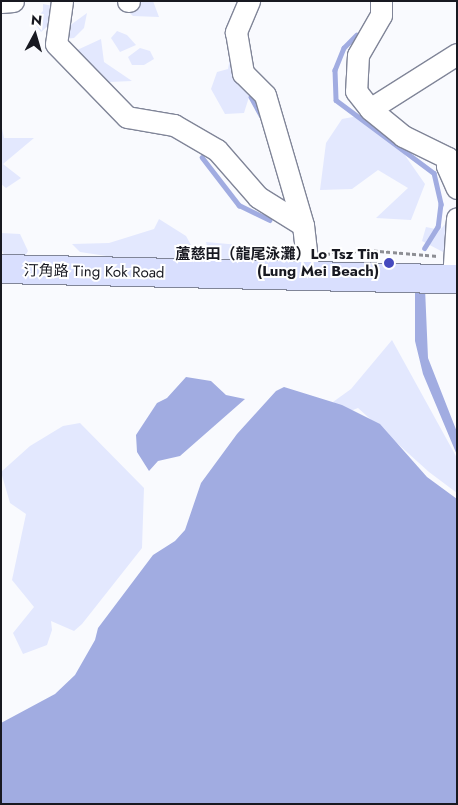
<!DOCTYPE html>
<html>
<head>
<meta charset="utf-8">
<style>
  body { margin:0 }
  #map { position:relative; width:458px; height:805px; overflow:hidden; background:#f9fafe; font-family:Jost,"Noto Sans TC",sans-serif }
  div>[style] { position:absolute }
  .green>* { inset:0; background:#e3e8fe }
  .water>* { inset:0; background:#a1ace1 }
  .stream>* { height:4.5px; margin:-2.25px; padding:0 2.25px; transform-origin:2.25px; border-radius:2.25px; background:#a1ace1 }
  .path>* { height:2.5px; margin-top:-1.25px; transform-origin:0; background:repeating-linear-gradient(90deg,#8d8e94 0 4px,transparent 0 6.5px) }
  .roads { filter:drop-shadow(1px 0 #808598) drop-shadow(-1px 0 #808598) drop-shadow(0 1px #808598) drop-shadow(0 -1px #808598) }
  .minor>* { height:21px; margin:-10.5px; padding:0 10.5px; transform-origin:10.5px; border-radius:10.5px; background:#fff }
  .major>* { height:28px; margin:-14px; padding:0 14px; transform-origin:14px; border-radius:14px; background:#d9dffe }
  .dots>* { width:14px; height:14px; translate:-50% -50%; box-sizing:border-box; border:2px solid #fff; border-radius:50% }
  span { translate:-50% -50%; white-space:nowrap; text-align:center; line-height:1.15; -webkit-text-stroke:4px #fff; paint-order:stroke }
  .poi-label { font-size:15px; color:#181921; font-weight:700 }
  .right { translate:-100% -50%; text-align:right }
  .street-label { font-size:15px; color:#181921 }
  .frame { position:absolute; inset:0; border:2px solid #181921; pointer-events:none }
  .north { position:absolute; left:10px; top:10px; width:50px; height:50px; -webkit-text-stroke:4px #fff; paint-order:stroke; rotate:6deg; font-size:14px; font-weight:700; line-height:20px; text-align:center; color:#181921 }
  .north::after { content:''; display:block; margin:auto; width:18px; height:22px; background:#181921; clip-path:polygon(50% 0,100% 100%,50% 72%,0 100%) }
</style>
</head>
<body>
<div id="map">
  <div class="green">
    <i style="clip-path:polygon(116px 1px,153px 1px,159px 17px,133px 16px)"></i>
    <i style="clip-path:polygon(43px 4px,53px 6px,52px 22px,41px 32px,33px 21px,43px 11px)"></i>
    <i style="clip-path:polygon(87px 13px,84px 28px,74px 38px,64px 39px,61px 32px)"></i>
    <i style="clip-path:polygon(117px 31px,127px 35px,136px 45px,120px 52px,111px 38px)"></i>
    <i style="clip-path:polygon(101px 39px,104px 62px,132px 81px,109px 82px,86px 72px,75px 51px)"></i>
    <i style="clip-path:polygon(140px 48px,150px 51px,154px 59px,144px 65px,132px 65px,128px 57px)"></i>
    <i style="clip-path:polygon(230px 58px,254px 81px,244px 113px,225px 114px,211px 89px,217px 72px,228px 69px)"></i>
    <i style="clip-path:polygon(369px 114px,388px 131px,425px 184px,411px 220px,376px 218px,408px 188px,378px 170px,352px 189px,320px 190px,326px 143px,342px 119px)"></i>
    <i style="clip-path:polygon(1px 124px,4px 138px,34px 138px,3px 164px,21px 178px,6px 188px,1px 184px)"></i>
    <i style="clip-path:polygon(159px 219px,186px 236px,196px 254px,190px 261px,140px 261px,80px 252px,72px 244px,109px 243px,154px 229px)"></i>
    <i style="clip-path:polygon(447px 222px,447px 247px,443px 252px,422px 241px,426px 227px,440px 230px)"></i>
    <i style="clip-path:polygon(1px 233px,20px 234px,28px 251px,23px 260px,8px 264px,2px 250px)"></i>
    <i style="clip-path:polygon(206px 242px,272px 248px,272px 256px,249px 265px,249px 256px,232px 261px,209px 255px)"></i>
    <i style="clip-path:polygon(292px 245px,300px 256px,291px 268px,281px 257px,280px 247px)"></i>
    <i style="clip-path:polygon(392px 340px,457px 458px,457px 493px,429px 472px,358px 408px,348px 412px,333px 402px,351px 389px)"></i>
    <i style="clip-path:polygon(80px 423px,144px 488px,142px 548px,82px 624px,74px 631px,51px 621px,52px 630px,47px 645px,23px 654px,13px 633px,34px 607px,12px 580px,26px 514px,10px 503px,1px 472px,30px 446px,63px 426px)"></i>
  </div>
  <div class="water">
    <i style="clip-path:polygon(425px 288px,428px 358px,457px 432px,457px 455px,423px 374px,415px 341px,415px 290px)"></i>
    <i style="clip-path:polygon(186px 377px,211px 381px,226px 395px,245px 399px,180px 456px,158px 461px,149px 471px,137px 452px,136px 435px,157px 403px,167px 398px)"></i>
    <i style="clip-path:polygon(284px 387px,342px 405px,380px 424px,427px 477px,457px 499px,457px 804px,1px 804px,1px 723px,55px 694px,75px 675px,95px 640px,98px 628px,153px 555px,175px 541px,185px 530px,201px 483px,237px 434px,276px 391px)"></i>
  </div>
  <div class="stream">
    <i style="left:357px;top:35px;width:18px;rotate:135deg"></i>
    <i style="left:344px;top:48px;width:24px;rotate:112deg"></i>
    <i style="left:335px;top:70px;width:30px;rotate:88deg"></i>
    <i style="left:336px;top:100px;width:122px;rotate:36.7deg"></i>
    <i style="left:434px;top:173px;width:32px;rotate:77deg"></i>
    <i style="left:441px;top:204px;width:23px;rotate:97deg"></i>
    <i style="left:438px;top:227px;width:25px;rotate:122deg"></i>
    <i style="left:251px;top:97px;width:21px;rotate:61deg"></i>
    <i style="left:202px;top:157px;width:61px;rotate:52.4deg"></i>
    <i style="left:239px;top:205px;width:34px;rotate:26deg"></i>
  </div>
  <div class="path">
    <i style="left:326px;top:254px;width:41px;rotate:-5.6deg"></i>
    <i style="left:367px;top:250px;width:71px;rotate:4.8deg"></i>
  </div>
  <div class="roads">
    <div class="minor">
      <i style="left:62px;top:1px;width:43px;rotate:97.9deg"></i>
      <i style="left:56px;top:44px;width:102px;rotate:45.8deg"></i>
      <i style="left:127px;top:117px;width:48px;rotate:9.7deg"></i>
      <i style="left:174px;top:125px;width:50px;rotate:30.2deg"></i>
      <i style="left:217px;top:150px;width:62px;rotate:48.9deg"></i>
      <i style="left:258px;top:197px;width:53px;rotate:31.9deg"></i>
      <i style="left:128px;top:1px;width:1px"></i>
      <i style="left:249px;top:1px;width:34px;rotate:113deg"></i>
      <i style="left:236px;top:32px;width:42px;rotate:80.3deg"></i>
      <i style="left:243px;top:73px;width:31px;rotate:45deg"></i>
      <i style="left:265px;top:95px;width:135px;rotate:73.7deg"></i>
      <i style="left:303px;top:225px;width:52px;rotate:83.4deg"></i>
      <i style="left:381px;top:1px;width:14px;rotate:90deg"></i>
      <i style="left:381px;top:15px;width:46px;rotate:119.9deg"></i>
      <i style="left:358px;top:55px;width:36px;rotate:93deg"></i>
      <i style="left:356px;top:91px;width:23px;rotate:52deg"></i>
      <i style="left:370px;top:109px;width:43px;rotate:39.3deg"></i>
      <i style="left:403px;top:136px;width:50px;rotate:26.1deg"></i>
      <i style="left:448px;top:158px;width:8px;rotate:97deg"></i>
      <i style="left:447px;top:166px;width:24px;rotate:66deg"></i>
      <i style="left:1px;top:2px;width:12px;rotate:-5deg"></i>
      <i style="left:370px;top:109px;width:103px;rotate:-32.3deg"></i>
      <i style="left:453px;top:279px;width:61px;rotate:-86.2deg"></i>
    </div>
    <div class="major">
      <i style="left:1px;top:269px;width:456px;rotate:1.3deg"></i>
    </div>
  </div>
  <div class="dots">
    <i style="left:389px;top:263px;background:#4549be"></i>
  </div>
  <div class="poi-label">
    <span class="right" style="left:379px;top:263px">蘆慈田（龍尾泳灘）Lo Tsz Tin<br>(Lung Mei Beach)</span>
  </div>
  <div class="street-label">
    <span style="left:94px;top:272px;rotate:1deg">汀角路 Ting Kok Road</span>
  </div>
  <div class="frame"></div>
  <div class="north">N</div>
</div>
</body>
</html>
